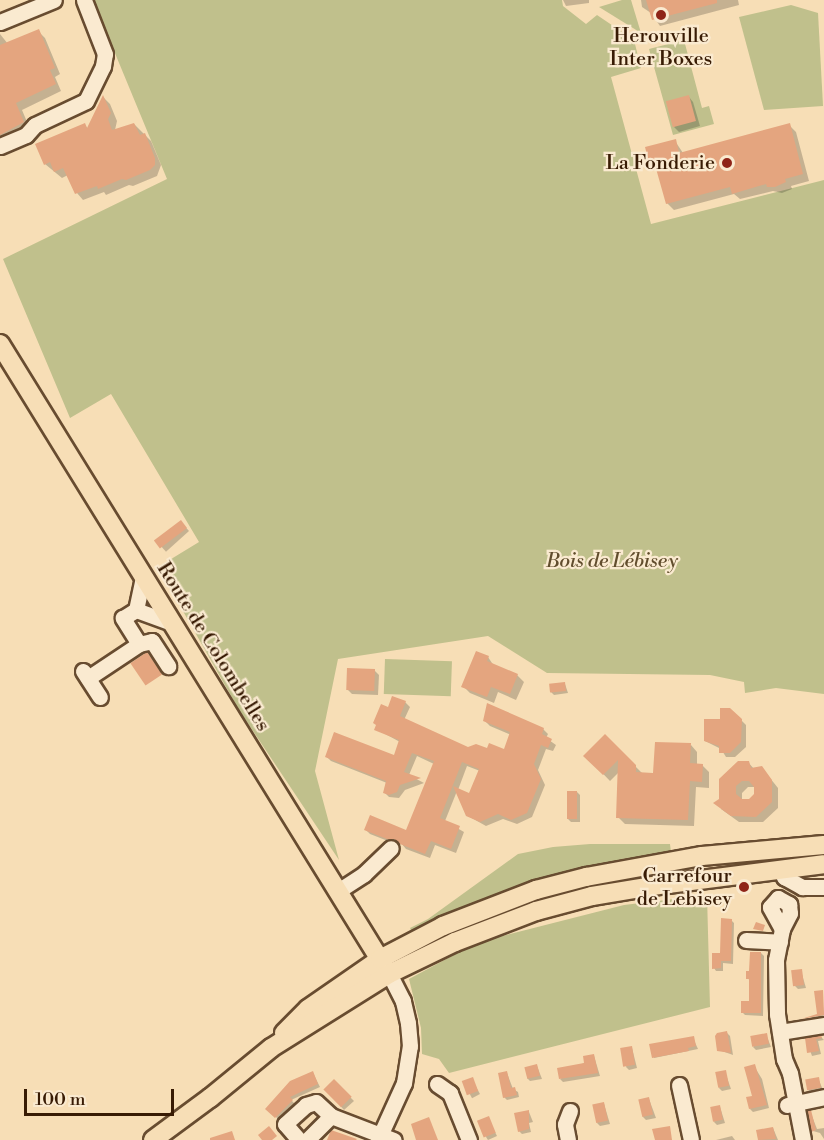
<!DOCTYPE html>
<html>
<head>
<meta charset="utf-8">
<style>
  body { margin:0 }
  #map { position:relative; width:824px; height:1140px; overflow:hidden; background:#f7deb6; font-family:"Libre Bodoni",serif }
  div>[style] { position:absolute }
  .green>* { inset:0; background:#c0c08c; transform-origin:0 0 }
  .shadow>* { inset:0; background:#0003; transform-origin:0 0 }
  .building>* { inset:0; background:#e4a57f; transform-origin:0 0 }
  .roads { filter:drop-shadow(2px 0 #684c30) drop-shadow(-2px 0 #684c30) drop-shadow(0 2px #684c30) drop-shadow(0 -2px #684c30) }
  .minor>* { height:15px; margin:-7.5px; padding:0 7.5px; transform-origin:7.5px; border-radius:7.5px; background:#faead0 }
  .major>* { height:18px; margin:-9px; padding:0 9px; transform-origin:9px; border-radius:9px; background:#f7deb6 }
  .dots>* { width:16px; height:16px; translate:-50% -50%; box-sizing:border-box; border:3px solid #faead0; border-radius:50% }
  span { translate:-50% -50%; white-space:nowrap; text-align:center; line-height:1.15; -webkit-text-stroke:4.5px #faead0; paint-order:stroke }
  .poi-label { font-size:20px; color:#381b04 }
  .right { translate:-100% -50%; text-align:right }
  .park-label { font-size:20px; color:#614d2d; font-style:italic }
  .street-label { font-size:20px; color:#381b04 }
  .scale { position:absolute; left:24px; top:1089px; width:150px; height:27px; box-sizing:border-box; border:3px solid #381b04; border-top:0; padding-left:8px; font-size:18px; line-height:21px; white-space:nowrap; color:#381b04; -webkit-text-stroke:4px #faead0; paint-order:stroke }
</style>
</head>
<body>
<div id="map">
  <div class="green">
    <i style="clip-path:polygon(93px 0,562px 0,563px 6px,586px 24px,597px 15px,634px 40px,641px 68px,611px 77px,651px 224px,824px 180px,824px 694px,776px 688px,745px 693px,744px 682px,710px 675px,547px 673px,488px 636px,338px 659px,315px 771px,339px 860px,239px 710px,158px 567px,199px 542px,111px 394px,70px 418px,3px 259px,167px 179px)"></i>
    <i style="clip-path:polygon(622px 0,631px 0,641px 33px,599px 7px)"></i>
    <i style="clip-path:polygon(791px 5px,818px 13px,823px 106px,764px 110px,739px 17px)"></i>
    <i style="clip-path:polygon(684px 40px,702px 108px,709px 106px,714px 124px,673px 135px,649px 49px)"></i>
    <i style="left:385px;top:659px;width:67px;height:35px;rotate:2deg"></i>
    <i style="clip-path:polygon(590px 844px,670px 844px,671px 852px,623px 859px,609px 867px,413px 934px,410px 928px,428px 919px,518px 854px,553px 847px)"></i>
    <i style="clip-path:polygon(707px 895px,710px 1007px,449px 1073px,439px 1059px,422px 1054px,421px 1028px,409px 979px,478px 942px,624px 905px)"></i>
  </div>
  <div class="shadow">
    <i style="clip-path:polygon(563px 0,589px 0,589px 3px,566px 6px)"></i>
    <i style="clip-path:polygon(641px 0,738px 0,739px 5px,660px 26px,651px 13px,642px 7px)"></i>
    <i style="clip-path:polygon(38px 31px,45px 38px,60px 74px,55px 77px,61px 91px,22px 110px,30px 129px,0 147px,0 34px,8px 44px)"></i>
    <i style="clip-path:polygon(689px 97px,693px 102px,700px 126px,679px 132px,674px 127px)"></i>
    <i style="clip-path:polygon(104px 98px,110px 104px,117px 121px,115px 130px,134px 124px,151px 141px,161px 165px,157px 176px,133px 186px,129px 185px,106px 195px,104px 192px,83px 200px,77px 193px,68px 175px,62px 178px,45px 164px,85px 125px,88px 129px)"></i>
    <i style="clip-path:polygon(789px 125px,796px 132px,809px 181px,791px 186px,792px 189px,782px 193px,773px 191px,740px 199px,734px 194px,674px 210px,667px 203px,675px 141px,683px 153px)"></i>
    <i style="left:181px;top:522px;width:12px;height:31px;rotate:48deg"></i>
    <i style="clip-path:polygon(477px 653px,488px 657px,494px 666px,517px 675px,524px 682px,516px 700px,498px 692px,494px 703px,470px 693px,463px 686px)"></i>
    <i style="clip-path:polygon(374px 670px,379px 675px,378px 695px,352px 694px,348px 690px)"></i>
    <i style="clip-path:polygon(565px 684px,568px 693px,554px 695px,551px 692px)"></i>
    <i style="clip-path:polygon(evenodd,405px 702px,410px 707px,404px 720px,468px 748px,505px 751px,511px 735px,490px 726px,485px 721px,543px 729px,548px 734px,546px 738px,556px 745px,553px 751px,546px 749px,538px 770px,545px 785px,532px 817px,517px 824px,503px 819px,486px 826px,468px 816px,457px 791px,445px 821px,464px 832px,456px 853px,435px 845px,430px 858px,406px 849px,401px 843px,393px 843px,370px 834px,366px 830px,407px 832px,434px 764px,417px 756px,409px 775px,424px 783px,405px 790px,399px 798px,389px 797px,385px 793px,387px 783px,331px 761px,326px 756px,394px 757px,400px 742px,376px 729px,388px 709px,405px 702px,467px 766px,480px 771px,470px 795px,458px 790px,467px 766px)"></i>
    <i style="clip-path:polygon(730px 709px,746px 725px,746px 747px,735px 757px,726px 757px,721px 749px,705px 741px)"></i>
    <i style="clip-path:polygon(605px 736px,643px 774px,655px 774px,691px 745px,697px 752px,697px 765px,702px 765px,709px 772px,709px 788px,696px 787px,694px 826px,625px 824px,618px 817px,619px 772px,610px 781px,585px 755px)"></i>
    <i style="clip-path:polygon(evenodd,748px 762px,754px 769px,762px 768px,778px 788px,778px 808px,763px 822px,739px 822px,721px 809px,720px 799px,748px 762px,748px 787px,756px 787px,756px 795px,750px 801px,742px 801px,742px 793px,748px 787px)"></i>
    <i style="clip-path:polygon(577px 792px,580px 795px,580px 822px,571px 822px,568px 819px)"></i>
    <i style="clip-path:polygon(731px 920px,734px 923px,733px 964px,723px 963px,723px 971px,716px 971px,714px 968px,721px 955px)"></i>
    <i style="clip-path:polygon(761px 953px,764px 956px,763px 1016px,745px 1015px,743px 1013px,751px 1002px,751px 981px,747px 978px)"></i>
    <i style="clip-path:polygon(801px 971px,806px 988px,798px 989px,795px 986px)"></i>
    <i style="clip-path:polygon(822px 992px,824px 1019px,805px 1021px,804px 1020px,818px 1015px)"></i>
    <i style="clip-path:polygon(727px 1033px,730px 1036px,733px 1055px,719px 1050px)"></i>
    <i style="clip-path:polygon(766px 1034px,771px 1047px,756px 1050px,753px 1047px)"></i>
    <i style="clip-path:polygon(821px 1037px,824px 1040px,818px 1041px,821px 1054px,812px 1056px,806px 1039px)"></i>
    <i style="clip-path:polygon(693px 1038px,698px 1049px,654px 1058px,651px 1045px)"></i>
    <i style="clip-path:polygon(632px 1048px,637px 1068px,629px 1070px,626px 1067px)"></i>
    <i style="clip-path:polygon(594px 1056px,600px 1076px,563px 1082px,560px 1079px)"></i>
    <i style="clip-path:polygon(537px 1066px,542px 1079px,530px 1081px,527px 1078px)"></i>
    <i style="clip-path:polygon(754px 1066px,762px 1079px,769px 1108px,753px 1112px,750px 1109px,753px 1097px)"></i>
    <i style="clip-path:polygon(725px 1072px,731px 1089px,722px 1091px,719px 1088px)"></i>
    <i style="clip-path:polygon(313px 1073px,320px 1087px,291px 1100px,295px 1104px,279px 1120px,267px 1108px)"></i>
    <i style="clip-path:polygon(507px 1073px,513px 1089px,518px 1092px,519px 1097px,507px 1100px,504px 1097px)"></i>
    <i style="clip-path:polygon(818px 1078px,823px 1090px,811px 1093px,808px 1090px)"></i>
    <i style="left:472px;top:1079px;width:17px;height:9px;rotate:62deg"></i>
    <i style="clip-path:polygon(334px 1081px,354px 1101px,344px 1110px,326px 1090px)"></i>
    <i style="clip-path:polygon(649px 1099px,656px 1118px,646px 1120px,643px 1117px)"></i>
    <i style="clip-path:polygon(604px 1104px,610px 1124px,600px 1126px,597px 1123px)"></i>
    <i style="clip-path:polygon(720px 1107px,725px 1123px,717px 1125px,714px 1122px)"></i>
    <i style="clip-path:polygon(810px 1111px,817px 1129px,824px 1128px,824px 1139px,820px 1133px,813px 1131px)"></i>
    <i style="clip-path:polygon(529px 1112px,533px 1122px,529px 1123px,531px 1132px,522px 1134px,519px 1131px)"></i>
    <i style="clip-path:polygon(488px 1118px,497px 1136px,488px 1140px,486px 1137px)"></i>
    <i style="clip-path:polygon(773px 1128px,778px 1140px,759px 1140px,757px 1131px)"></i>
    <i style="clip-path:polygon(732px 1136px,735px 1140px,716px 1140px)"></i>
  </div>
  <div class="building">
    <i style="clip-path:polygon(646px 0,717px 0,717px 3px,652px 20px)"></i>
    <i style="clip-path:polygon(39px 29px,55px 68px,50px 70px,56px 84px,16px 103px,24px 122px,0 135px,0 45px)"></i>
    <i style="clip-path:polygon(103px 95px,111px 113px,108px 119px,112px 130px,134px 123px,140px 135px,145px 133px,155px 158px,155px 165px,150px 170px,126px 180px,122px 179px,98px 189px,97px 186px,75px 194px,63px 168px,54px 172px,50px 162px,44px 165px,35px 144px,85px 123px,87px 128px)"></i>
    <i style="left:689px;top:95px;width:27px;height:24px;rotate:75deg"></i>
    <i style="clip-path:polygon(790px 123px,803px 174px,785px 179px,786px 182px,775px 187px,767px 187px,766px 184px,732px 194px,730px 187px,666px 204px,655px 165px,648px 159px,645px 147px,676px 139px,679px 153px)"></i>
    <i style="left:181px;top:520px;width:10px;height:34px;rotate:53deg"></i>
    <i style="clip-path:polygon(476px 651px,489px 656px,487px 661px,518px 674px,510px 694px,491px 687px,487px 697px,461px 687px)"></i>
    <i style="left:147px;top:652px;width:27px;height:20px;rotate:56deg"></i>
    <i style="left:347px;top:668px;width:28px;height:22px;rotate:2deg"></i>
    <i style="left:565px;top:682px;width:9px;height:16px;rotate:84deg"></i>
    <i style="clip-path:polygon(392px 696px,406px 701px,400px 716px,468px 747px,476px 744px,487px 748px,489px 743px,504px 749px,510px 732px,483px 721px,487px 703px,544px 728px,542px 734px,552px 739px,548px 748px,541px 745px,534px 764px,541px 779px,527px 813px,511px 820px,498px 814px,480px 822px,466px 816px,453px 786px,469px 793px,479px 769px,462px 762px,440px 818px,460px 826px,451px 849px,431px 841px,425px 854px,400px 844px,394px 839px,387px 839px,364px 830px,370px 815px,406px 830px,434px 761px,412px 753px,404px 772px,421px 778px,400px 785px,397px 792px,389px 795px,383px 793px,386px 781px,325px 757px,334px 732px,394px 755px,399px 740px,374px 730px,376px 725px,373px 723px,381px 704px,388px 707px)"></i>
    <i style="clip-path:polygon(720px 708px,730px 708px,742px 719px,741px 742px,730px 753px,719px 753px,719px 746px,704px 741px,704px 719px,720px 719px)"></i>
    <i style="clip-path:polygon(605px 734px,636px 765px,636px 772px,653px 773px,655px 742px,691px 743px,690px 763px,703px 764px,702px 782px,690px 781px,688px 820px,616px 818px,618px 760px,603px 775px,583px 756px)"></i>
    <i style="clip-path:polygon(evenodd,738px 761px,749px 761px,751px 768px,762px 766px,772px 780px,772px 802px,756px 817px,731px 816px,713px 803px,719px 799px,719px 779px,738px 761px,742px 781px,749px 781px,754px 787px,754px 794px,749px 799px,742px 799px,736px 794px,736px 786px,742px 781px)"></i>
    <i style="left:567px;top:791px;width:10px;height:28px"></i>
    <i style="clip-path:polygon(721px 918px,732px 919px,731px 961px,721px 961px,721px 968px,712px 969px,712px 953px,720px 953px)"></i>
    <i style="clip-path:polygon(756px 922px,765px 925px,763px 931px,753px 929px)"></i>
    <i style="clip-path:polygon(750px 952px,761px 952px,761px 1013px,741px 1013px,741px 1001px,749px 1001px,749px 979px,746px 979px,746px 971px,749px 971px)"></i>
    <i style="left:802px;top:969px;width:16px;height:11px;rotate:83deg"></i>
    <i style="clip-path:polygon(823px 990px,824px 1015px,801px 1019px,817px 1014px,814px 991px)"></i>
    <i style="clip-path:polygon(727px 1031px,731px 1053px,717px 1051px,715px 1036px,717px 1033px)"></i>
    <i style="left:767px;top:1033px;width:11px;height:17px;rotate:80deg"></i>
    <i style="clip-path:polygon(821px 1035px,822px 1038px,816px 1039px,819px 1051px,807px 1053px,805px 1038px)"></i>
    <i style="clip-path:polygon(694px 1036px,696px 1046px,688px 1048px,689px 1051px,652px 1058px,649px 1044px)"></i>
    <i style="left:632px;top:1046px;width:19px;height:12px;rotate:81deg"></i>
    <i style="clip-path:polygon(594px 1054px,598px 1073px,559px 1079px,557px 1068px,584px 1063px,583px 1056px)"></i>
    <i style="left:537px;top:1064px;width:12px;height:13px;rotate:76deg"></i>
    <i style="clip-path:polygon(755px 1064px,767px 1105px,749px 1109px,746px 1097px,752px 1096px,744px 1067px)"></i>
    <i style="left:726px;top:1070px;width:16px;height:11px;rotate:79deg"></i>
    <i style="clip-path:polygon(313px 1071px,318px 1084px,290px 1097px,293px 1100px,275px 1118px,265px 1109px,290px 1081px)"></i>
    <i style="clip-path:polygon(507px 1071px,511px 1088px,515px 1087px,517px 1095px,503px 1098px,498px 1073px)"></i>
    <i style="left:473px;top:1077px;width:15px;height:12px;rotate:70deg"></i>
    <i style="left:819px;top:1077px;width:11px;height:14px;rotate:80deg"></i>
    <i style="left:334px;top:1079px;width:25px;height:15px;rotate:45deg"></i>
    <i style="left:649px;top:1097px;width:18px;height:11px;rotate:77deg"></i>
    <i style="left:604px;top:1102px;width:19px;height:12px;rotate:78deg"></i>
    <i style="left:720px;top:1105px;width:15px;height:10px;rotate:79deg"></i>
    <i style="clip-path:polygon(529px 1110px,529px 1129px,518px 1132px,514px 1113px)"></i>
    <i style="clip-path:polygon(811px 1110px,816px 1130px,811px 1132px,807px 1111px)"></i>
    <i style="left:489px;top:1116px;width:18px;height:13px;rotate:68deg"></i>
    <i style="clip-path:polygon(429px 1117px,438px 1140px,416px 1140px,411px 1124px)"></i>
    <i style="clip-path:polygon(269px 1126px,277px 1136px,272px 1140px,262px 1140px,258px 1135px)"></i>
    <i style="clip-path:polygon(670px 1126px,672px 1140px,655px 1140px,652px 1129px)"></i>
    <i style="clip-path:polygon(773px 1127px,776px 1139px,758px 1140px,756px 1130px)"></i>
    <i style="clip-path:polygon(331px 1130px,357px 1139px,356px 1140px,327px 1140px)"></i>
    <i style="clip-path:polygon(232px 1131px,235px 1140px,210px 1140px,210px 1138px)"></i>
  </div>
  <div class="roads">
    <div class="minor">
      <i style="left:0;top:22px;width:58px;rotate:-22.2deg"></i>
      <i style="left:0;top:146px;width:28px;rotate:-23deg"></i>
      <i style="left:26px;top:135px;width:13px;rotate:-48deg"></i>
      <i style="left:35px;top:125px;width:56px;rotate:-25.2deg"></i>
      <i style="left:86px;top:101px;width:39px;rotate:-64deg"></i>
      <i style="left:103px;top:66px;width:12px;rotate:-81deg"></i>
      <i style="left:105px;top:54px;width:58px;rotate:-111.3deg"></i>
      <i style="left:136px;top:610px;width:38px;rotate:20deg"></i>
      <i style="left:139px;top:644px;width:31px;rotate:-122deg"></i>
      <i style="left:123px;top:618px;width:15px;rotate:-32deg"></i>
      <i style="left:136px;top:610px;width:35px;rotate:-78deg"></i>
      <i style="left:83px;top:671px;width:31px;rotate:57deg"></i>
      <i style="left:88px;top:678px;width:61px;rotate:-33.7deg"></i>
      <i style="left:139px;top:644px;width:13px;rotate:-13deg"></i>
      <i style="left:152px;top:641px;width:30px;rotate:57deg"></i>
      <i style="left:781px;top:869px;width:9px;rotate:69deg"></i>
      <i style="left:784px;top:877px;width:21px;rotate:29deg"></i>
      <i style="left:802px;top:887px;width:22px"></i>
      <i style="left:338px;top:891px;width:31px;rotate:-33deg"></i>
      <i style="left:364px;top:874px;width:37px;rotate:-44deg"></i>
      <i style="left:782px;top:929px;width:25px;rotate:-119deg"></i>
      <i style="left:770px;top:907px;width:12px;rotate:-48deg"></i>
      <i style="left:778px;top:898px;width:13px;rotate:29deg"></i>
      <i style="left:789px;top:904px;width:9px;rotate:84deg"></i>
      <i style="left:790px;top:913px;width:18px;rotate:117deg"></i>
      <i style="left:782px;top:929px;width:32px;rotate:101deg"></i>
      <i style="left:776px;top:960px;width:54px;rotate:88.9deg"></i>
      <i style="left:777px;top:1014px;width:46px;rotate:81.2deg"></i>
      <i style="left:784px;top:1059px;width:15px;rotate:67deg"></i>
      <i style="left:790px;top:1073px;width:68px;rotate:79deg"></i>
      <i style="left:746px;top:940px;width:34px;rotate:3deg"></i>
      <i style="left:780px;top:1032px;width:45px;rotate:-9deg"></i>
      <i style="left:437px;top:1084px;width:16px;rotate:35deg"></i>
      <i style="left:450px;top:1093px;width:51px;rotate:68deg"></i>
      <i style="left:679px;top:1085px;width:56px;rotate:77.7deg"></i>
      <i style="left:787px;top:1105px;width:38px;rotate:-12deg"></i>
      <i style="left:299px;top:1140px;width:21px;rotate:-131deg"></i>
      <i style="left:285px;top:1124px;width:28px;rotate:-42deg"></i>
      <i style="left:306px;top:1105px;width:10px;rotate:-17deg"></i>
      <i style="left:316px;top:1102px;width:21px;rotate:43deg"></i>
      <i style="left:331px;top:1116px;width:67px;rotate:20.9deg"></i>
      <i style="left:307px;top:1140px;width:34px;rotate:-45deg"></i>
      <i style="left:378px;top:1140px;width:63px;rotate:-65.5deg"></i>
      <i style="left:404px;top:1083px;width:37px;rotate:-81deg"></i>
      <i style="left:410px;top:1046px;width:23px;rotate:-95deg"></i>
      <i style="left:408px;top:1023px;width:23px;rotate:-103deg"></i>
      <i style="left:403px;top:1001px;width:30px;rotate:-117deg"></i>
      <i style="left:568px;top:1140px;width:16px;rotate:-101deg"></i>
      <i style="left:565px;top:1124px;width:14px;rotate:-69deg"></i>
    </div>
    <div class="major">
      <i style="left:0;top:344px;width:740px;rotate:58.31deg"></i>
      <i style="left:284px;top:1033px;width:34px;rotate:-45deg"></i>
      <i style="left:308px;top:1009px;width:88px;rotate:-34.8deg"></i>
      <i style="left:380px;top:959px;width:71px;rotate:-27.6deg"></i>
      <i style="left:443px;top:926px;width:100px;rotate:-21.2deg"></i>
      <i style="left:536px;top:890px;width:52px;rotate:-14.6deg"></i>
      <i style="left:586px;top:877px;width:118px;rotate:-10.3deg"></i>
      <i style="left:702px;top:856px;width:122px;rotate:-5.2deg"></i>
      <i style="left:153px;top:1140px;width:71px;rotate:-36.4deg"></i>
      <i style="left:210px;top:1098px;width:79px;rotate:-39.3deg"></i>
      <i style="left:271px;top:1048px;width:139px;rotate:-32.1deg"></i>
      <i style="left:389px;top:974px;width:73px;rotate:-25.9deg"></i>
      <i style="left:455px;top:942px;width:87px;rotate:-20.9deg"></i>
      <i style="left:536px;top:911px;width:58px;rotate:-15deg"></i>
      <i style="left:592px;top:896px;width:62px;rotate:-9.3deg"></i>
      <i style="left:653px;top:886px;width:172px;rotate:-7.3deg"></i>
    </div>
  </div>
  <div class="dots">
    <i style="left:661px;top:15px;background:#8f2418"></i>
    <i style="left:727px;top:163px;background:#8f2418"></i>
    <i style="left:744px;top:887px;background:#8f2418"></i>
  </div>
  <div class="poi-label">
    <span style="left:661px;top:48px">Herouville<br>Inter Boxes</span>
    <span class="right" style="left:715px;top:163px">La Fonderie</span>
    <span class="right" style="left:732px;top:888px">Carrefour<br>de Lebisey</span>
  </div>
  <div class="park-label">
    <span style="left:612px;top:561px">Bois de Lébisey</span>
  </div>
  <div class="street-label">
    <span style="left:213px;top:647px;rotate:58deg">Route de Colombelles</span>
  </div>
  <div class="scale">100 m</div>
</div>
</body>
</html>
